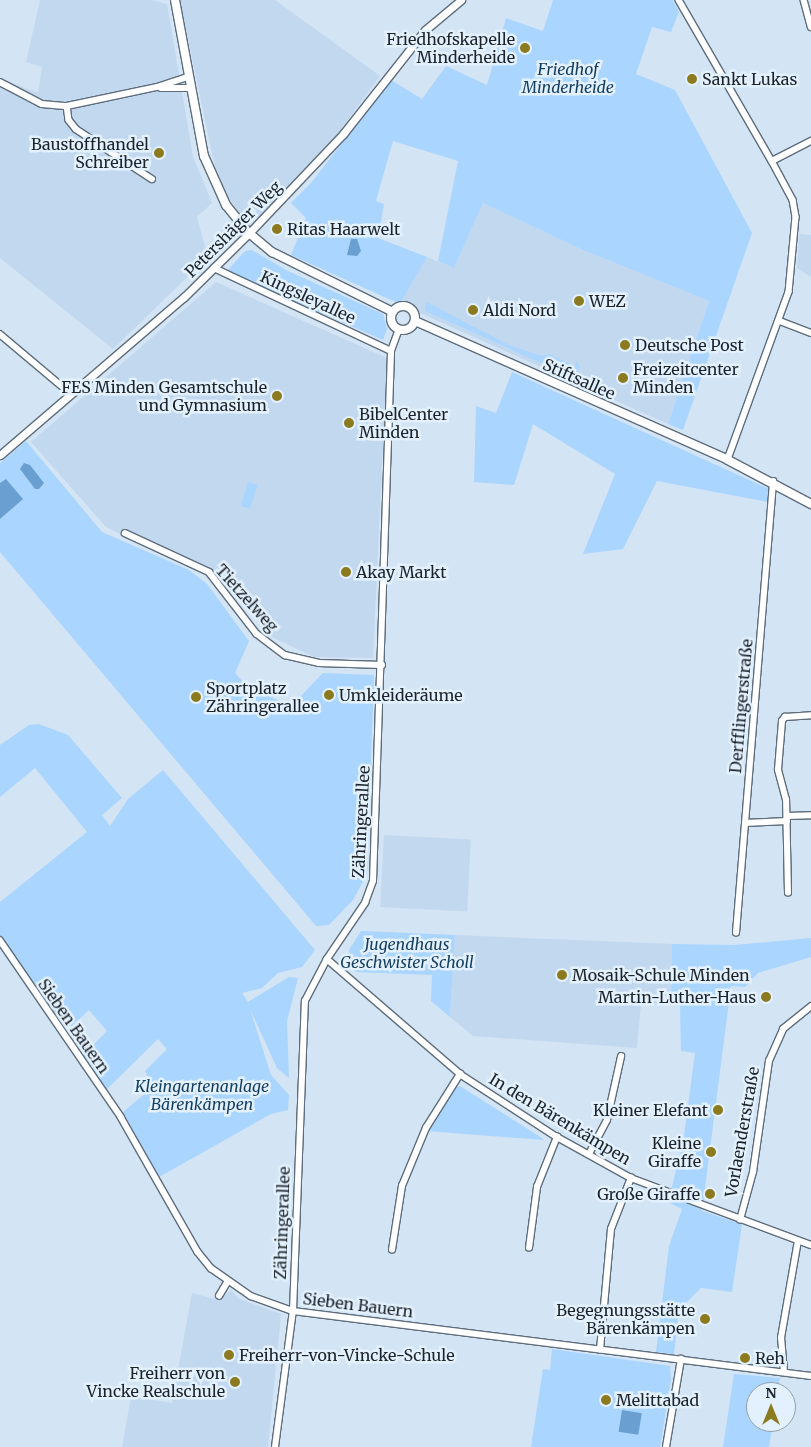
<!DOCTYPE html>
<html>
<head>
<meta charset="utf-8">
<style>
  body { margin:0 }
  #map { position:relative; width:811px; height:1447px; overflow:hidden; background:#d3e4f5; font-family:Merriweather,serif }
  div>[style] { position:absolute }
  .built>* { inset:0; background:#c2d8ef; transform-origin:0 0 }
  .green>* { inset:0; background:#aad5fe; transform-origin:0 0 }
  .water>* { inset:0; background:#699fd1; transform-origin:0 0 }
  .roads { filter:drop-shadow(1px 0 #5e6d7c) drop-shadow(-1px 0 #5e6d7c) drop-shadow(0 1px #5e6d7c) drop-shadow(0 -1px #5e6d7c) }
  .minor>* { height:5.5px; margin:-2.75px; padding:0 2.75px; transform-origin:2.75px; border-radius:2.75px; background:#fff }
  .tertiary>* { height:7px; margin:-3.5px; padding:0 3.5px; transform-origin:3.5px; border-radius:3.5px; background:#fff }
  .secondary>* { height:8px; margin:-4px; padding:0 4px; transform-origin:4px; border-radius:4px; background:#fff }
  .secondary>.ring { margin:-4px; padding:0; box-sizing:content-box; background:none; border:8px solid #fff; border-radius:50% }
  .dots>* { width:14px; height:14px; translate:-50% -50%; box-sizing:border-box; border:2px solid #e3f1ff; border-radius:50% }
  span { translate:-50% -50%; white-space:nowrap; text-align:center; line-height:1.15; -webkit-text-stroke:5px #e3f1ff; paint-order:stroke }
  .poi-label { font-size:16px; color:#1c2329 }
  .right { translate:-100% -50%; text-align:right }
  .left { translate:0 -50%; text-align:left }
  .park-label { font-size:16px; color:#143d5f; font-style:italic }
  .street-label { font-size:16px; color:#1c2329 }
  .north { position:absolute; left:746px; top:1382px; width:50px; height:50px; box-sizing:border-box; background:#e3f1ff; border:1px solid #939fa9; border-radius:50%; rotate:0deg; font-size:14px; font-weight:700; line-height:20px; text-align:center; color:#1c2329 }
  .north::after { content:''; display:block; margin:auto; width:18px; height:22px; background:#8c7a1f; clip-path:polygon(50% 0,100% 100%,50% 72%,0 100%) }
</style>
</head>
<body>
<div id="map">
  <div class="built">
    <i style="clip-path:polygon(40px 0,151px 0,167px 4px,193px 157px,212px 203px,197px 217px,208px 257px,113px 349px,0 258px,0 78px,38px 93px,42px 67px,26px 62px)"></i>
    <i style="clip-path:polygon(180px 0,275px 0,380px 76px,327px 148px,260px 217px,250px 219px,241px 215px,218px 182px)"></i>
    <i style="clip-path:polygon(483px 203px,583px 250px,709px 301px,668px 424px,400px 304px,427px 257px,454px 268px)"></i>
    <i style="clip-path:polygon(799px 234px,811px 235px,811px 277px,797px 268px)"></i>
    <i style="clip-path:polygon(216px 282px,387px 358px,373px 658px,314px 657px,272px 637px,223px 578px,200px 573px,106px 527px,31px 442px)"></i>
    <i style="left:384px;top:835px;width:87px;height:72px;rotate:3deg"></i>
    <i style="clip-path:polygon(455px 935px,672px 944px,671px 1004px,641px 1003px,637px 1048px,473px 1036px,450px 1017px)"></i>
    <i style="clip-path:polygon(231px 1290px,239px 1299px,281px 1314px,268px 1447px,122px 1447px,131px 1396px,172px 1403px,192px 1293px,219px 1300px)"></i>
  </div>
  <div class="green">
    <i style="clip-path:polygon(553px 0,673px 0,679px 12px,671px 32px,652px 27px,636px 74px,675px 90px,752px 233px,683px 430px,668px 424px,709px 301px,583px 250px,483px 203px,454px 268px,438px 261px,458px 161px,393px 141px,376px 201px,384px 204px,378px 238px,427px 257px,400px 304px,291px 255px,306px 218px,291px 203px,311px 183px,391px 80px,422px 99px,446px 66px,487px 85px,506px 18px,543px 31px)"></i>
    <i style="clip-path:polygon(252px 250px,288px 271px,383px 314px,387px 329px,383px 340px,226px 272px,245px 251px)"></i>
    <i style="clip-path:polygon(426px 302px,509px 345px,541px 356px,549px 354px,575px 366px,577px 361px,580px 367px,575px 374px,568px 375px,425px 311px)"></i>
    <i style="clip-path:polygon(512px 372px,769px 489px,768px 502px,657px 481px,623px 549px,583px 554px,615px 474px,533px 424px,514px 485px,474px 482px,476px 406px,496px 413px)"></i>
    <i style="clip-path:polygon(26px 441px,102px 532px,189px 570px,207px 584px,249px 641px,235px 673px,248px 687px,291px 706px,323px 673px,374px 675px,367px 874px,353px 900px,329px 925px,316px 926px,0 552px,0 463px)"></i>
    <i style="left:248px;top:482px;width:10px;height:25px;rotate:17deg"></i>
    <i style="clip-path:polygon(39px 724px,68px 735px,122px 798px,102px 815px,110px 826px,128px 799px,163px 770px,315px 950px,302px 967px,278px 973px,262px 988px,242px 993px,248px 1002px,289px 977px,298px 978px,287px 1021px,289px 1078px,277px 1068px,250px 1009px,271px 1075px,289px 1095px,288px 1110px,271px 1114px,159px 1177px,123px 1112px,153px 1087px,145px 1071px,167px 1049px,158px 1039px,106px 1090px,82px 1056px,107px 1031px,89px 1010px,65px 1032px,0 935px,0 902px,87px 832px,35px 768px,0 797px,0 745px,29px 725px)"></i>
    <i style="clip-path:polygon(361px 931px,455px 935px,450px 1017px,431px 1001px,432px 975px,356px 972px,352px 969px,349px 950px)"></i>
    <i style="clip-path:polygon(811px 938px,811px 957px,758px 973px,745px 987px,731px 986px,702px 1211px,742px 1224px,732px 1292px,701px 1288px,679px 1310px,674px 1354px,656px 1352px,669px 1246px,682px 1209px,668px 1202px,683px 1143px,695px 1053px,681px 1051px,680px 1005px,671px 1004px,672px 944px,735px 945px)"></i>
    <i style="clip-path:polygon(460px 1086px,542px 1138px,544px 1140px,426px 1131px,455px 1088px)"></i>
    <i style="clip-path:polygon(552px 1349px,670px 1366px,671px 1380px,660px 1447px,531px 1447px,543px 1369px,550px 1370px)"></i>
    <i style="clip-path:polygon(734px 1374px,780px 1378px,778px 1392px,756px 1392px,756px 1422px,773px 1422px,769px 1447px,723px 1447px)"></i>
  </div>
  <div class="water">
    <i style="clip-path:polygon(351px 239px,357px 239px,361px 251px,357px 256px,347px 255px)"></i>
    <i style="clip-path:polygon(24px 463px,30px 465px,44px 483px,39px 489px,35px 489px,20px 469px)"></i>
    <i style="clip-path:polygon(6px 479px,23px 499px,0 519px,0 483px)"></i>
    <i style="left:622px;top:1410px;width:20px;height:22px;rotate:9deg"></i>
  </div>
  <div class="roads">
    <div class="minor">
      <i style="left:679px;top:0;width:186px;rotate:60deg"></i>
      <i style="left:772px;top:161px;width:44px;rotate:61.7deg"></i>
      <i style="left:793px;top:200px;width:17px;rotate:80deg"></i>
      <i style="left:796px;top:217px;width:75px;rotate:95.3deg"></i>
      <i style="left:789px;top:292px;width:179px;rotate:110deg"></i>
      <i style="left:804px;top:0;width:28px;rotate:75deg"></i>
      <i style="left:0;top:82px;width:47px;rotate:27.6deg"></i>
      <i style="left:42px;top:104px;width:25px;rotate:5deg"></i>
      <i style="left:67px;top:106px;width:92px;rotate:-11.9deg"></i>
      <i style="left:157px;top:87px;width:33px;rotate:-18deg"></i>
      <i style="left:161px;top:88px;width:30px"></i>
      <i style="left:67px;top:106px;width:14px;rotate:82deg"></i>
      <i style="left:69px;top:120px;width:11px;rotate:52deg"></i>
      <i style="left:76px;top:129px;width:91px;rotate:33.3deg"></i>
      <i style="left:772px;top:161px;width:44px;rotate:-27.1deg"></i>
      <i style="left:214px;top:268px;width:195px;rotate:25.1deg"></i>
      <i style="left:780px;top:321px;width:33px;rotate:21deg"></i>
      <i style="left:0;top:334px;width:92px;rotate:40.1deg"></i>
      <i style="left:125px;top:533px;width:93px;rotate:24.9deg"></i>
      <i style="left:209px;top:572px;width:78px;rotate:52.3deg"></i>
      <i style="left:257px;top:634px;width:35px;rotate:37deg"></i>
      <i style="left:285px;top:655px;width:35px;rotate:13deg"></i>
      <i style="left:319px;top:663px;width:63px;rotate:1.8deg"></i>
      <i style="left:787px;top:816px;width:24px;rotate:-2deg"></i>
      <i style="left:745px;top:823px;width:42px;rotate:-2.7deg"></i>
      <i style="left:788px;top:893px;width:93px;rotate:-91.2deg"></i>
      <i style="left:786px;top:800px;width:31px;rotate:-105deg"></i>
      <i style="left:778px;top:770px;width:49px;rotate:-85.3deg"></i>
      <i style="left:782px;top:721px;width:5px;rotate:-53deg"></i>
      <i style="left:785px;top:717px;width:26px;rotate:-4deg"></i>
      <i style="left:736px;top:933px;width:453px;rotate:-85.3deg"></i>
      <i style="left:0;top:940px;width:214px;rotate:55.6deg"></i>
      <i style="left:121px;top:1117px;width:155px;rotate:60.3deg"></i>
      <i style="left:198px;top:1252px;width:21px;rotate:51deg"></i>
      <i style="left:211px;top:1268px;width:49px;rotate:35deg"></i>
      <i style="left:251px;top:1296px;width:45px;rotate:19.7deg"></i>
      <i style="left:293px;top:1311px;width:522px;rotate:7.15deg"></i>
      <i style="left:327px;top:959px;width:176px;rotate:40.8deg"></i>
      <i style="left:460px;top:1074px;width:116px;rotate:33deg"></i>
      <i style="left:557px;top:1137px;width:85px;rotate:29deg"></i>
      <i style="left:631px;top:1178px;width:192px;rotate:20.4deg"></i>
      <i style="left:589px;top:1154px;width:38px;rotate:-62deg"></i>
      <i style="left:607px;top:1120px;width:65px;rotate:-77.5deg"></i>
      <i style="left:740px;top:1220px;width:50px;rotate:-74.8deg"></i>
      <i style="left:753px;top:1172px;width:112px;rotate:-81.8deg"></i>
      <i style="left:769px;top:1061px;width:35px;rotate:-66deg"></i>
      <i style="left:783px;top:1029px;width:36px;rotate:-39deg"></i>
      <i style="left:529px;top:1248px;width:62px;rotate:-82.5deg"></i>
      <i style="left:537px;top:1187px;width:54px;rotate:-68.2deg"></i>
      <i style="left:392px;top:1250px;width:65px;rotate:-81.1deg"></i>
      <i style="left:402px;top:1186px;width:63px;rotate:-67.5deg"></i>
      <i style="left:426px;top:1128px;width:64px;rotate:-57.8deg"></i>
      <i style="left:219px;top:1296px;width:17px;rotate:-59deg"></i>
      <i style="left:600px;top:1350px;width:121px;rotate:-84.8deg"></i>
      <i style="left:611px;top:1229px;width:55px;rotate:-68.6deg"></i>
      <i style="left:784px;top:1372px;width:34px;rotate:-95deg"></i>
      <i style="left:781px;top:1338px;width:98px;rotate:-80.1deg"></i>
      <i style="left:275px;top:1447px;width:137px;rotate:-82.5deg"></i>
      <i style="left:293px;top:1311px;width:310px;rotate:-87.8deg"></i>
      <i style="left:305px;top:1001px;width:47px;rotate:-62.4deg"></i>
      <i style="left:327px;top:959px;width:68px;rotate:-55.8deg"></i>
      <i style="left:365px;top:903px;width:23px;rotate:-70deg"></i>
      <i style="left:373px;top:881px;width:530px;rotate:-88.05deg"></i>
      <i style="left:391px;top:351px;width:23px;rotate:-70deg"></i>
      <i style="left:666px;top:1447px;width:89px;rotate:-80.3deg"></i>
    </div>
    <div class="tertiary">
      <i style="left:0;top:455px;width:243px;rotate:-40.7deg"></i>
      <i style="left:184px;top:297px;width:91px;rotate:-44.6deg"></i>
      <i style="left:249px;top:233px;width:137px;rotate:-46.5deg"></i>
      <i style="left:343px;top:134px;width:132px;rotate:-51.7deg"></i>
      <i style="left:425px;top:30px;width:47px;rotate:-39.8deg"></i>
    </div>
    <div class="secondary">
      <i style="left:175px;top:0;width:159px;rotate:79.5deg"></i>
      <i style="left:204px;top:156px;width:54px;rotate:65.8deg"></i>
      <i style="left:226px;top:205px;width:36px;rotate:51deg"></i>
      <i style="left:249px;top:233px;width:30px;rotate:40deg"></i>
      <i style="left:272px;top:252px;width:135px;rotate:26.4deg"></i>
      <i class="ring" style="left:391px;top:306px;width:16px;height:16px"></i>
      <i style="left:415px;top:321px;width:342px;rotate:23.9deg"></i>
      <i style="left:728px;top:460px;width:94px;rotate:27.9deg"></i>
    </div>
  </div>
  <div class="dots">
    <i style="left:525px;top:48px;background:#8c7a1f"></i>
    <i style="left:692px;top:79px;background:#8c7a1f"></i>
    <i style="left:159px;top:153px;background:#8c7a1f"></i>
    <i style="left:277px;top:229px;background:#8c7a1f"></i>
    <i style="left:579px;top:301px;background:#8c7a1f"></i>
    <i style="left:473px;top:310px;background:#8c7a1f"></i>
    <i style="left:625px;top:345px;background:#8c7a1f"></i>
    <i style="left:623px;top:378px;background:#8c7a1f"></i>
    <i style="left:277px;top:396px;background:#8c7a1f"></i>
    <i style="left:349px;top:423px;background:#8c7a1f"></i>
    <i style="left:346px;top:572px;background:#8c7a1f"></i>
    <i style="left:329px;top:695px;background:#8c7a1f"></i>
    <i style="left:196px;top:697px;background:#8c7a1f"></i>
    <i style="left:562px;top:975px;background:#8c7a1f"></i>
    <i style="left:766px;top:997px;background:#8c7a1f"></i>
    <i style="left:718px;top:1110px;background:#8c7a1f"></i>
    <i style="left:711px;top:1152px;background:#8c7a1f"></i>
    <i style="left:710px;top:1194px;background:#8c7a1f"></i>
    <i style="left:705px;top:1319px;background:#8c7a1f"></i>
    <i style="left:229px;top:1355px;background:#8c7a1f"></i>
    <i style="left:745px;top:1358px;background:#8c7a1f"></i>
    <i style="left:235px;top:1382px;background:#8c7a1f"></i>
    <i style="left:606px;top:1400px;background:#8c7a1f"></i>
  </div>
  <div class="poi-label">
    <span class="right" style="left:515px;top:48px">Friedhofskapelle<br>Minderheide</span>
    <span class="left" style="left:702px;top:79px">Sankt Lukas</span>
    <span class="right" style="left:149px;top:153px">Baustoffhandel<br>Schreiber</span>
    <span class="left" style="left:287px;top:229px">Ritas Haarwelt</span>
    <span class="left" style="left:589px;top:301px">WEZ</span>
    <span class="left" style="left:483px;top:310px">Aldi Nord</span>
    <span class="left" style="left:635px;top:345px">Deutsche Post</span>
    <span class="left" style="left:633px;top:378px">Freizeitcenter<br>Minden</span>
    <span class="right" style="left:267px;top:396px">FES Minden Gesamtschule<br>und Gymnasium</span>
    <span class="left" style="left:359px;top:423px">BibelCenter<br>Minden</span>
    <span class="left" style="left:356px;top:572px">Akay Markt</span>
    <span class="left" style="left:206px;top:697px">Sportplatz<br>Zähringerallee</span>
    <span class="left" style="left:339px;top:695px">Umkleideräume</span>
    <span class="left" style="left:572px;top:975px">Mosaik-Schule Minden</span>
    <span class="right" style="left:756px;top:997px">Martin-Luther-Haus</span>
    <span class="right" style="left:708px;top:1110px">Kleiner Elefant</span>
    <span class="right" style="left:701px;top:1152px">Kleine<br>Giraffe</span>
    <span class="right" style="left:700px;top:1194px">Große Giraffe</span>
    <span class="right" style="left:695px;top:1319px">Begegnungsstätte<br>Bärenkämpen</span>
    <span class="left" style="left:239px;top:1355px">Freiherr-von-Vincke-Schule</span>
    <span class="left" style="left:755px;top:1358px">Reh</span>
    <span class="right" style="left:225px;top:1382px">Freiherr von<br>Vincke Realschule</span>
    <span class="left" style="left:616px;top:1400px">Melittabad</span>
  </div>
  <div class="park-label">
    <span style="left:568px;top:78px">Friedhof<br>Minderheide</span>
    <span style="left:407px;top:953px">Jugendhaus<br>Geschwister Scholl</span>
    <span style="left:202px;top:1095px">Kleingartenanlage<br>Bärenkämpen</span>
  </div>
  <div class="street-label">
    <span style="left:233px;top:229px;rotate:-45deg">Petershäger Weg</span>
    <span style="left:308px;top:297px;rotate:25deg">Kingsleyallee</span>
    <span style="left:579px;top:379px;rotate:24deg">Stiftsallee</span>
    <span style="left:247px;top:598px;rotate:48deg">Tietzelweg</span>
    <span style="left:741px;top:706px;rotate:-85deg">Derfflingerstraße</span>
    <span style="left:361px;top:822px;rotate:-87deg">Zähringerallee</span>
    <span style="left:74px;top:1026px;rotate:55deg">Sieben Bauern</span>
    <span style="left:560px;top:1119px;rotate:31deg">In den Bärenkämpen</span>
    <span style="left:742px;top:1132px;rotate:-80deg">Vorlaenderstraße</span>
    <span style="left:282px;top:1223px;rotate:-88deg">Zähringerallee</span>
    <span style="left:358px;top:1305px;rotate:7deg">Sieben Bauern</span>
  </div>
  <div class="north">N</div>
</div>
</body>
</html>
